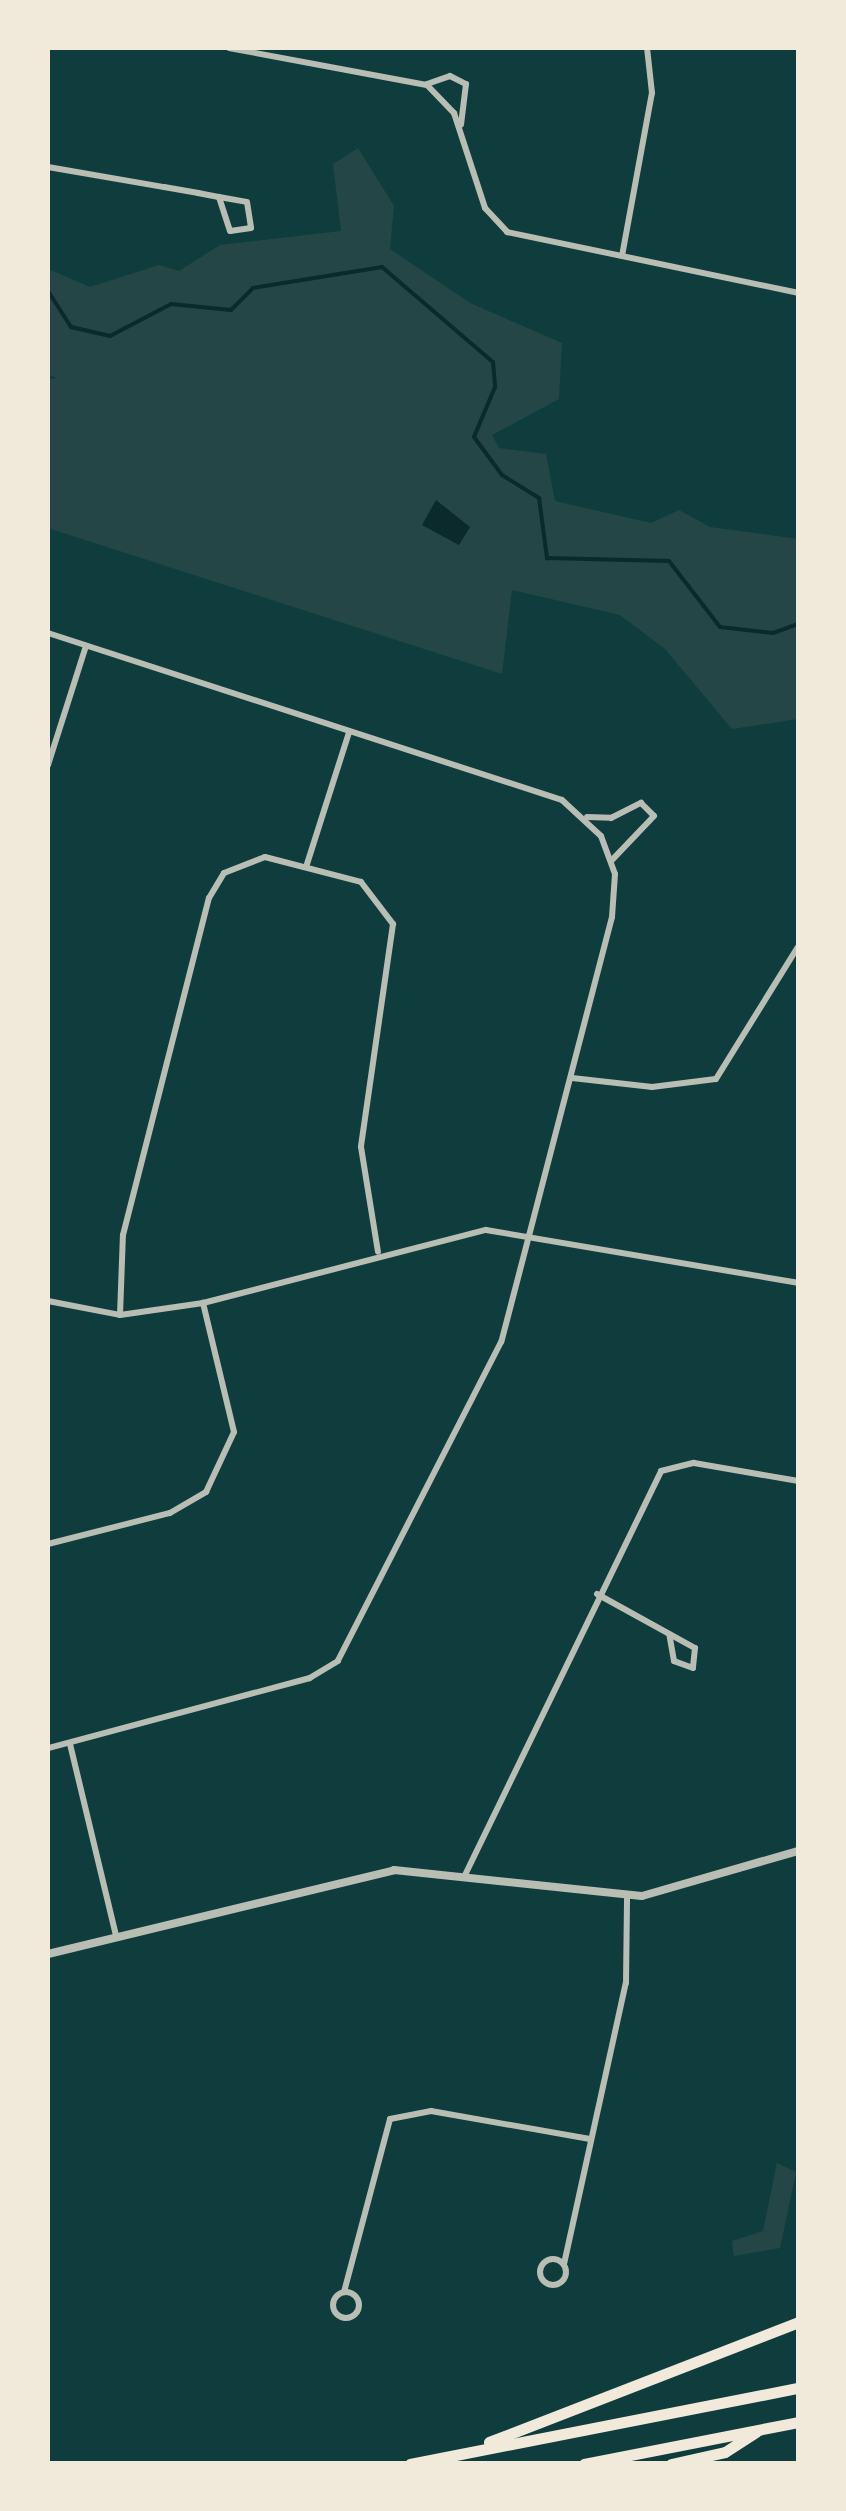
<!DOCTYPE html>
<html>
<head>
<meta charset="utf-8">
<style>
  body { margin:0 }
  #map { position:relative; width:846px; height:2511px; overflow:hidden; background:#0f3d3e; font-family:Cabin,sans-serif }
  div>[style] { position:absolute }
  .green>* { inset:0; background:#244646 }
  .water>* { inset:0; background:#0a2a2b }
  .stream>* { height:4px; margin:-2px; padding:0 2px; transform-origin:2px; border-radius:2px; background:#0a2a2b }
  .minor>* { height:6px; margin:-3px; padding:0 3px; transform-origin:3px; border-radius:3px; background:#b8beb3 }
  .minor>.ring { margin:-3px; padding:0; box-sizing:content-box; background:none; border:6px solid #b8beb3; border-radius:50% }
  .tertiary>* { height:8px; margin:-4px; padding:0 4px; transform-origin:4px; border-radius:4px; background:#b8beb3 }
  .motorway>* { height:11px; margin:-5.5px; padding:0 5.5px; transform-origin:5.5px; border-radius:5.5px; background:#f1e9da }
  span { translate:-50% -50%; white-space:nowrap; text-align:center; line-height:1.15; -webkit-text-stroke:10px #f1e9da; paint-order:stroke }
  .frame { position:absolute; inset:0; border:50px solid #f1e9da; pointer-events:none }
</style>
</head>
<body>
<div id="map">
  <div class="green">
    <i style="clip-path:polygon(358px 148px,394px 206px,390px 249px,470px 303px,562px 343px,559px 399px,492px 435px,499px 448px,546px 454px,555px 501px,651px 523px,679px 510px,710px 527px,798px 539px,798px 719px,732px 729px,665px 649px,620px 615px,512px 590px,502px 674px,48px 528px,48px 379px,58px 378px,48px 375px,48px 269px,90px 287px,159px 265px,179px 271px,220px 245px,341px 231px,333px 164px)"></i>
    <i style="clip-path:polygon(777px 2163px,796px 2172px,780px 2248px,734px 2256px,732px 2241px,763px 2231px)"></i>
  </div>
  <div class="water">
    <i style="clip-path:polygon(436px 500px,470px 527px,459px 545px,422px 525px)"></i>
  </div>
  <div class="stream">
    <i style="left:48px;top:291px;width:43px;rotate:57.4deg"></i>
    <i style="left:71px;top:327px;width:40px;rotate:13deg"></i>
    <i style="left:110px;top:336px;width:69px;rotate:-27.7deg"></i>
    <i style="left:171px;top:304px;width:60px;rotate:5.7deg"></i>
    <i style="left:231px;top:310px;width:31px;rotate:-45deg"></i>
    <i style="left:253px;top:288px;width:131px;rotate:-9.2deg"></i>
    <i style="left:382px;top:267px;width:146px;rotate:40.6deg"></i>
    <i style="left:493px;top:362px;width:25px;rotate:85deg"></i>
    <i style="left:495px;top:387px;width:54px;rotate:112.8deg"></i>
    <i style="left:474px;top:437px;width:47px;rotate:53.6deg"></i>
    <i style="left:502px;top:475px;width:44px;rotate:31.9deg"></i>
    <i style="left:539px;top:498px;width:61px;rotate:82.4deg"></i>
    <i style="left:547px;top:558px;width:122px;rotate:1.4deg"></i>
    <i style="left:669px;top:561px;width:83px;rotate:52.3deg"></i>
    <i style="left:720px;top:627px;width:53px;rotate:6.5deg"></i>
    <i style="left:773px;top:633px;width:27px;rotate:-20deg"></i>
  </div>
  <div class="minor">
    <i style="left:229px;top:48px;width:201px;rotate:10.6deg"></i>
    <i style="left:427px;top:85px;width:39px;rotate:46deg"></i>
    <i style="left:454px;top:113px;width:100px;rotate:71.9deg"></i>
    <i style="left:485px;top:208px;width:33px;rotate:47deg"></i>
    <i style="left:507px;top:232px;width:297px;rotate:11.8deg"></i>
    <i style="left:427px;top:84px;width:24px;rotate:-19deg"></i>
    <i style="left:450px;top:76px;width:18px;rotate:27deg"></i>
    <i style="left:466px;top:84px;width:41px;rotate:97deg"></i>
    <i style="left:48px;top:167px;width:118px;rotate:9.8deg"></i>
    <i style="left:164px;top:187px;width:35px;rotate:10deg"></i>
    <i style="left:198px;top:193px;width:21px;rotate:11deg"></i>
    <i style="left:219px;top:197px;width:28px;rotate:10deg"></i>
    <i style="left:247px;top:202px;width:26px;rotate:81deg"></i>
    <i style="left:251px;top:228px;width:21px;rotate:172deg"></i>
    <i style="left:230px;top:231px;width:36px;rotate:-108deg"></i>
    <i style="left:622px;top:256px;width:166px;rotate:-79.6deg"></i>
    <i style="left:652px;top:93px;width:45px;rotate:-96.3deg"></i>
    <i style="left:48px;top:633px;width:540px;rotate:18deg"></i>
    <i style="left:562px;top:800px;width:53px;rotate:42.7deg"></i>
    <i style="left:601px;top:836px;width:40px;rotate:69.8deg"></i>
    <i style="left:615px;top:874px;width:43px;rotate:94deg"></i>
    <i style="left:612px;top:917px;width:439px;rotate:104.6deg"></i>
    <i style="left:501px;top:1342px;width:358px;rotate:117.1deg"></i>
    <i style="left:338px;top:1661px;width:33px;rotate:149deg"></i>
    <i style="left:310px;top:1678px;width:271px;rotate:165deg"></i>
    <i style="left:48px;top:765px;width:125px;rotate:-72.3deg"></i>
    <i style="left:587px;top:817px;width:24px;rotate:2deg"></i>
    <i style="left:611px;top:818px;width:34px;rotate:-27deg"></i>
    <i style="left:641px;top:803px;width:18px;rotate:45deg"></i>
    <i style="left:654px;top:816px;width:62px;rotate:133.7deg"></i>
    <i style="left:307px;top:864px;width:139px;rotate:-72.3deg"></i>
    <i style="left:572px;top:1078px;width:81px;rotate:6.4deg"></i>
    <i style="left:652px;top:1087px;width:64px;rotate:-7.1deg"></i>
    <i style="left:716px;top:1079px;width:155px;rotate:-58.2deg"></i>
    <i style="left:48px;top:1301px;width:73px;rotate:11deg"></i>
    <i style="left:120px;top:1315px;width:84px;rotate:-8.2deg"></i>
    <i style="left:203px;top:1303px;width:292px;rotate:-14.5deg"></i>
    <i style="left:486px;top:1230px;width:316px;rotate:9.6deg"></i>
    <i style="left:120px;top:1315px;width:80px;rotate:-87.9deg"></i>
    <i style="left:123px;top:1235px;width:348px;rotate:-75.7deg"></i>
    <i style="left:209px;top:898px;width:29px;rotate:-59deg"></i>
    <i style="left:224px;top:873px;width:44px;rotate:-21.3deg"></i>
    <i style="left:265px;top:857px;width:99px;rotate:14.6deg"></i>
    <i style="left:361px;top:882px;width:53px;rotate:52.7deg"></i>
    <i style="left:393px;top:924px;width:225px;rotate:98.2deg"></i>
    <i style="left:361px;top:1147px;width:106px;rotate:80.8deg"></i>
    <i style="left:48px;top:1544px;width:126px;rotate:-14.3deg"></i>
    <i style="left:170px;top:1513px;width:42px;rotate:-30.3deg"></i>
    <i style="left:206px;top:1492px;width:66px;rotate:-65deg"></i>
    <i style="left:234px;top:1432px;width:133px;rotate:-103.5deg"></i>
    <i style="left:597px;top:1594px;width:112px;rotate:28.9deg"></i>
    <i style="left:695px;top:1648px;width:20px;rotate:96deg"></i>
    <i style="left:693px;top:1668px;width:20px;rotate:-160deg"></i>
    <i style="left:674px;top:1661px;width:27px;rotate:-100deg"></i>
    <i style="left:70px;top:1744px;width:197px;rotate:76.5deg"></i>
    <i style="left:465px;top:1875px;width:449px;rotate:-64.1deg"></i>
    <i style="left:661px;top:1471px;width:34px;rotate:-14deg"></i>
    <i style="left:694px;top:1463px;width:106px;rotate:9.8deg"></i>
    <i class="ring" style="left:540px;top:2259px;width:20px;height:20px"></i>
    <i style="left:564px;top:2264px;width:288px;rotate:-77.6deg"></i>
    <i style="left:626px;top:1983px;width:87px;rotate:-89.3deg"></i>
    <i class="ring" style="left:333px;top:2292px;width:20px;height:20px"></i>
    <i style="left:344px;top:2292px;width:179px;rotate:-75.1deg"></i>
    <i style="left:390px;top:2119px;width:42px;rotate:-11deg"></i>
    <i style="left:431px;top:2111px;width:160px;rotate:10deg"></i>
  </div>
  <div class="tertiary">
    <i style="left:48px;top:1954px;width:356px;rotate:-13.6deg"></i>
    <i style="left:394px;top:1870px;width:249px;rotate:6deg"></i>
    <i style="left:642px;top:1896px;width:162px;rotate:-16.1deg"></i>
  </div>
  <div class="motorway">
    <i style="left:489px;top:2442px;width:331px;rotate:-21.2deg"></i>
    <i style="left:410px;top:2464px;width:395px;rotate:-11.1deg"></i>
    <i style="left:584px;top:2464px;width:218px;rotate:-11.1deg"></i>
    <i style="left:671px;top:2464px;width:55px;rotate:-12.5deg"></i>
    <i style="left:725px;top:2452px;width:37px;rotate:-33deg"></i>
  </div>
  <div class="frame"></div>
</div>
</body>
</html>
